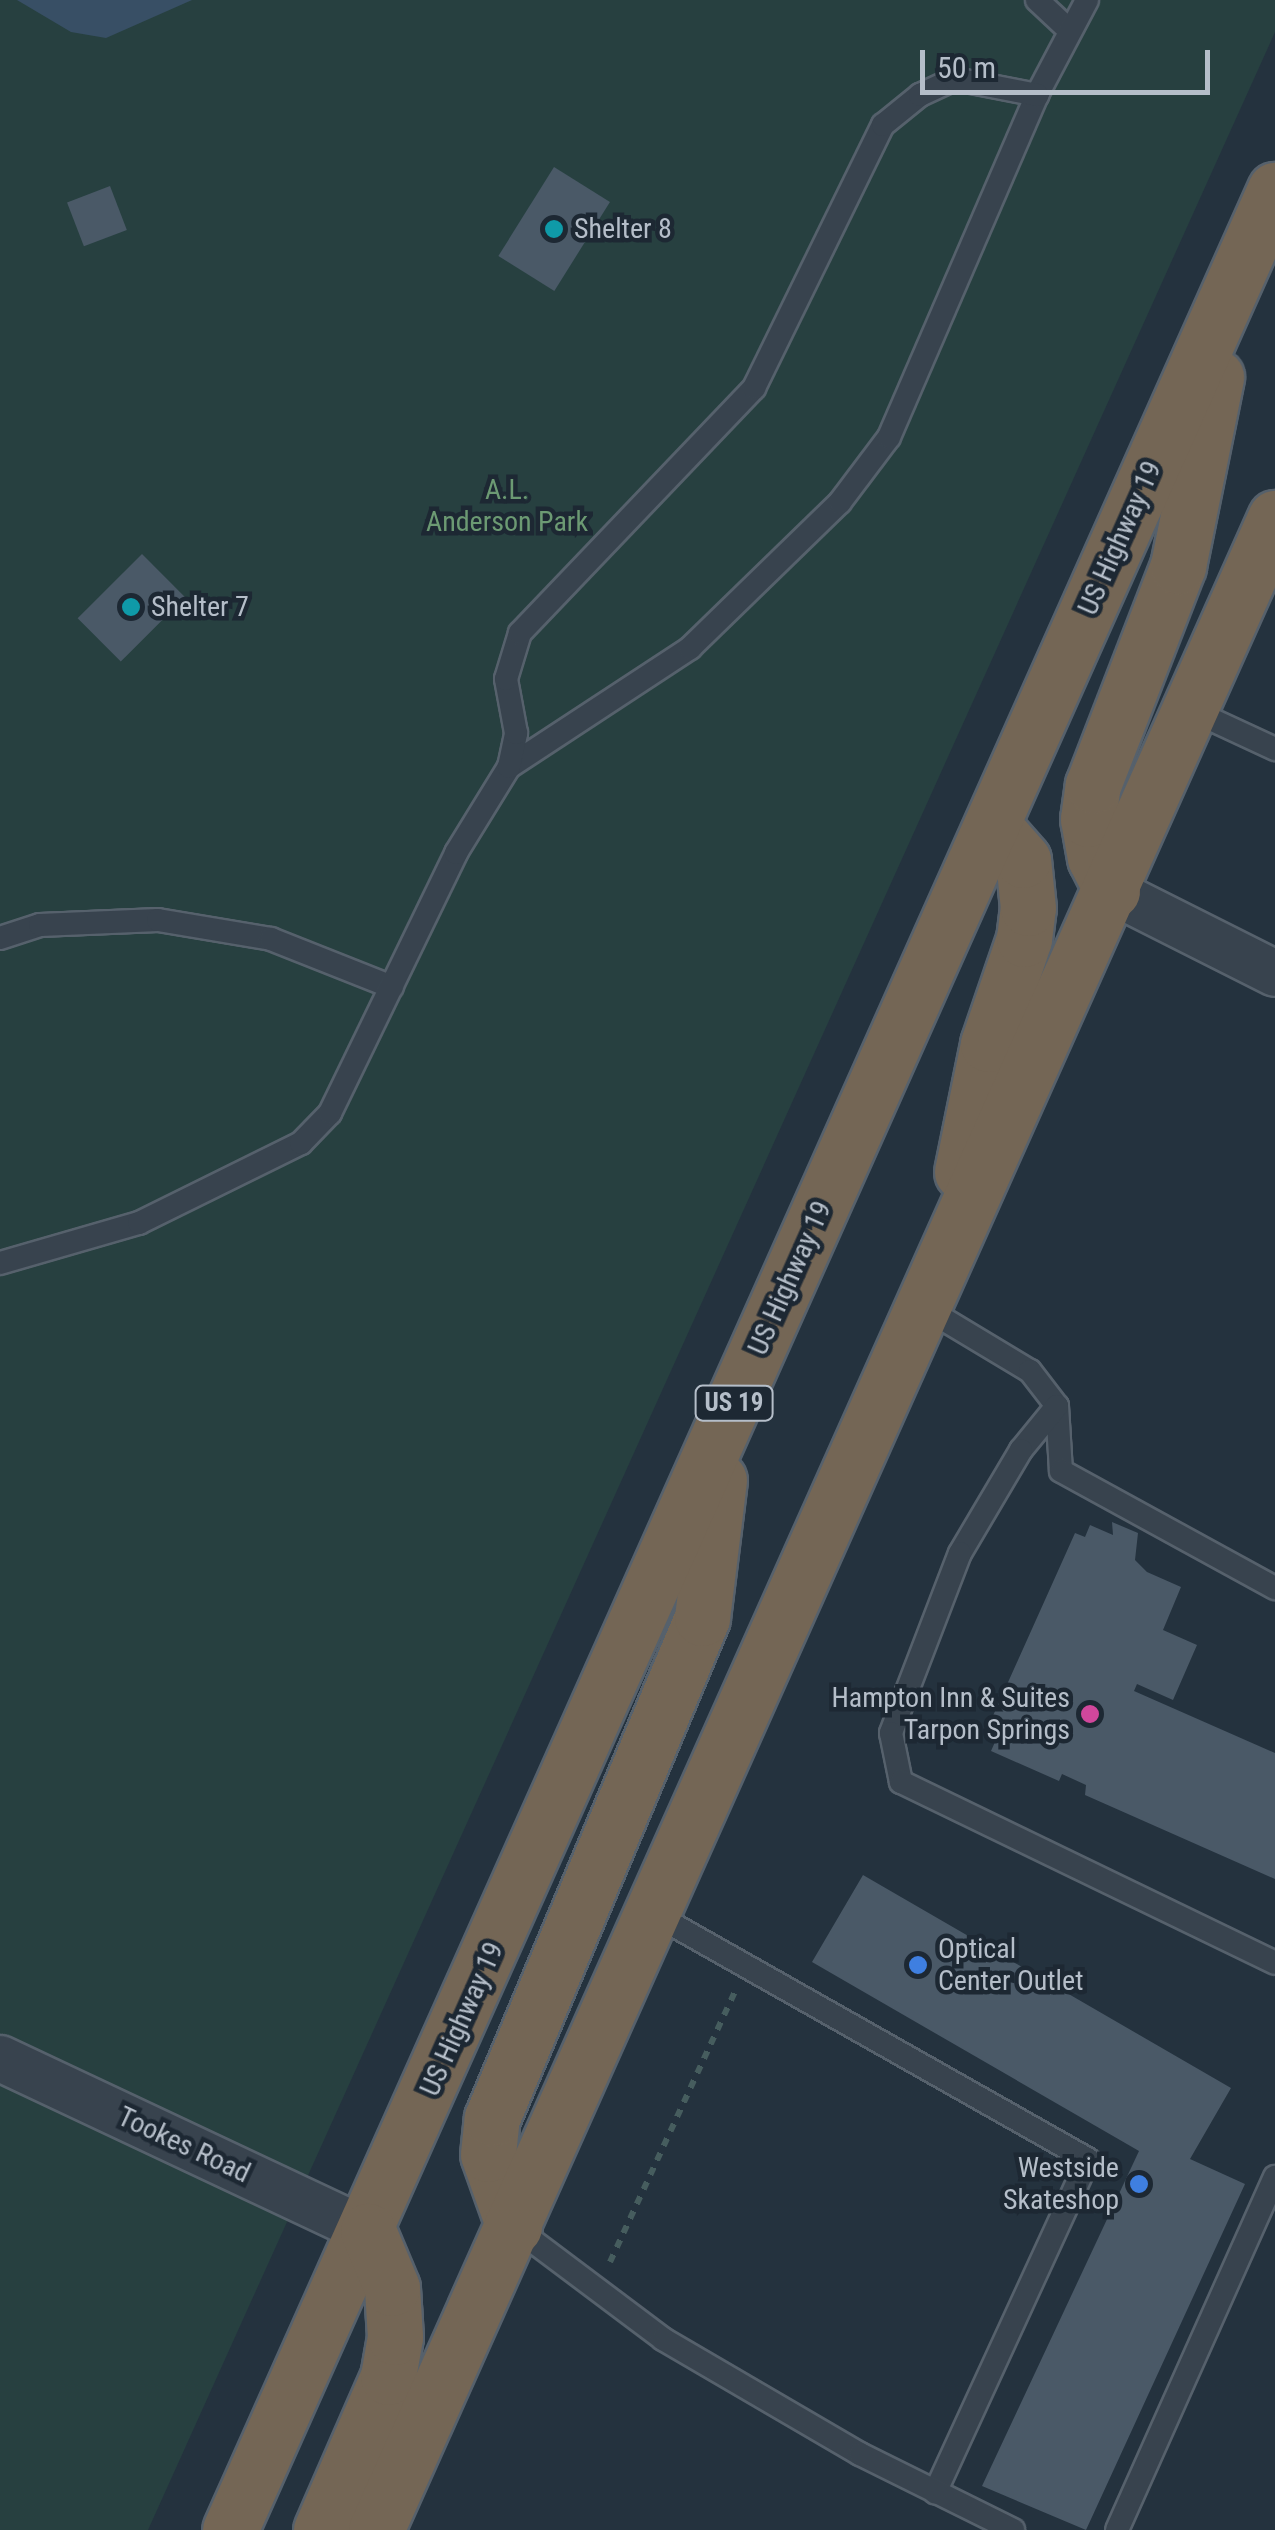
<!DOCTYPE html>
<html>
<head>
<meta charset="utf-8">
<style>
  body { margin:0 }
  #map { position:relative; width:1275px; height:2530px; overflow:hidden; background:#24323e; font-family:"Roboto Condensed",sans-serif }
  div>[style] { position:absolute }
  .green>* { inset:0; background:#274040 }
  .water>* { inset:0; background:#384f65 }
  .building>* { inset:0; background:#4a5967; transform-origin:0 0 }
  .path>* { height:6px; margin-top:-3px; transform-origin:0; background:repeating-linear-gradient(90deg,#465d5e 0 8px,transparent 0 16px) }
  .roads { filter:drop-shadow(2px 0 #56616c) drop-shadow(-2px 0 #56616c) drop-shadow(0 2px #56616c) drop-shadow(0 -2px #56616c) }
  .lane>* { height:22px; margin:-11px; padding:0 11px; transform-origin:11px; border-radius:11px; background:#38434e }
  .street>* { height:45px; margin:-22.5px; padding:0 22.5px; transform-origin:22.5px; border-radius:22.5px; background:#38434e }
  .highway>* { height:55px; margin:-27.5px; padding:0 27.5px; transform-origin:27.5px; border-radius:27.5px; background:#746655 }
  .dots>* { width:28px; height:28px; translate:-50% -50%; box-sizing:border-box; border:5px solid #1d2833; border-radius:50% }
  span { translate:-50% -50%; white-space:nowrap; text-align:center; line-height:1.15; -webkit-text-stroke:9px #1d2833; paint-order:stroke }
  .shield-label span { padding:2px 8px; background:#1d2833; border:2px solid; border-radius:8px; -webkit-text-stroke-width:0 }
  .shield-label { font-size:25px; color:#b5bec9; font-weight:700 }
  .poi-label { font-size:28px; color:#b5bec9 }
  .left { translate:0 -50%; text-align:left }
  .right { translate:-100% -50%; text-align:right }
  .park-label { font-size:28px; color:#6c9a73 }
  .street-label { font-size:28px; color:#b5bec9 }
  .scale { position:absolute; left:920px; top:50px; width:290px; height:45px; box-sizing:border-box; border:5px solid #b5bec9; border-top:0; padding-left:12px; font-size:30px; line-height:35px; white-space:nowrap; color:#b5bec9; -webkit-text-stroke:8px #1d2833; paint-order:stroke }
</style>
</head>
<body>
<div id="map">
  <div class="green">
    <i style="clip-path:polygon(0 0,1275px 0,1275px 32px,148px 2530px,0 2530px)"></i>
  </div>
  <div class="water">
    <i style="clip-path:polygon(17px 0,192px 0,106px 38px,71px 32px)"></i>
  </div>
  <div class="building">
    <i style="left:554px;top:167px;width:66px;height:105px;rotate:32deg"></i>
    <i style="left:110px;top:186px;width:47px;height:46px;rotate:69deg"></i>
    <i style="left:142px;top:554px;width:61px;height:91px;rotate:45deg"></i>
    <i style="clip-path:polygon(1112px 1522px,1138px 1533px,1135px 1560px,1147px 1572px,1181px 1587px,1163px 1630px,1197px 1645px,1173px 1700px,1137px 1684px,1134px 1691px,1275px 1753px,1275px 1879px,1085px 1795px,1086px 1785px,1062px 1774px,1059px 1781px,991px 1751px,999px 1733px,987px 1729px,1075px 1533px,1085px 1537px,1090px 1525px,1113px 1535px)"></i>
    <i style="clip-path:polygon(863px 1875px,1231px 2088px,1190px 2159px,1245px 2184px,1086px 2530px,982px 2486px,1139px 2151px,812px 1962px)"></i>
  </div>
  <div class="path">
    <i style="left:610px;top:2262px;width:298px;rotate:-65.2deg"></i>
  </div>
  <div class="roads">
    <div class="lane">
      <i style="left:1037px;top:0;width:45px;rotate:43.2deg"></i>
      <i style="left:1191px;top:710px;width:93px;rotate:24.9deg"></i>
      <i style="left:509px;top:767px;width:217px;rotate:-33.3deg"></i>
      <i style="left:690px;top:648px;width:209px;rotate:-44.2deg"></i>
      <i style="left:840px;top:502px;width:81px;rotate:-53deg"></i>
      <i style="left:889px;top:437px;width:373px;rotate:-66.6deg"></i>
      <i style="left:1037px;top:95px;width:107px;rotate:-62.2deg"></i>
      <i style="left:0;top:938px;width:42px;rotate:-18deg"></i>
      <i style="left:40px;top:925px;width:118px;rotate:-2.4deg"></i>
      <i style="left:158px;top:920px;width:115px;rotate:9.5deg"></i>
      <i style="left:271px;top:939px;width:130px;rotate:21.6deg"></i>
      <i style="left:0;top:1263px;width:145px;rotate:-16.1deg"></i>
      <i style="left:139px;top:1223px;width:181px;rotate:-26.3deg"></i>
      <i style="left:301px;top:1143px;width:42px;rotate:-46deg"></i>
      <i style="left:330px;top:1113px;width:289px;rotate:-64.1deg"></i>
      <i style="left:456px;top:853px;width:101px;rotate:-58.4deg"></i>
      <i style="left:509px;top:767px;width:35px;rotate:-78deg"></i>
      <i style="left:516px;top:733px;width:55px;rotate:-100.5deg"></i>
      <i style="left:506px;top:679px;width:48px;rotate:-73.1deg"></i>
      <i style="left:520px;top:633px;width:339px;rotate:-46.3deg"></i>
      <i style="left:754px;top:388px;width:293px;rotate:-63.9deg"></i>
      <i style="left:883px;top:125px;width:48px;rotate:-39deg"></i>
      <i style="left:920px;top:95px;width:38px;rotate:-25deg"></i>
      <i style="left:955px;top:79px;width:84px;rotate:11deg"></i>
      <i style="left:925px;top:1308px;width:122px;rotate:31deg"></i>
      <i style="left:1030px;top:1371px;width:44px;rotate:52.4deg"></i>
      <i style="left:1057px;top:1406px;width:65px;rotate:86.5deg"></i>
      <i style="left:1061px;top:1471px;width:244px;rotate:28.7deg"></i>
      <i style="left:1057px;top:1406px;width:57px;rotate:129.3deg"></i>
      <i style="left:1021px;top:1450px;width:120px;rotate:120.6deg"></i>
      <i style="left:960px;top:1553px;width:193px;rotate:111deg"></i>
      <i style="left:891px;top:1733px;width:50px;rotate:78.5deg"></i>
      <i style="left:901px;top:1782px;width:415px;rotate:25.8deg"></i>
      <i style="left:654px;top:1914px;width:499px;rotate:29.5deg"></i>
      <i style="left:1088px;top:2160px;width:366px;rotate:114.7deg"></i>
      <i style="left:514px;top:2227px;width:186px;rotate:36.9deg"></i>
      <i style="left:663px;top:2339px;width:228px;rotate:30.3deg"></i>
      <i style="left:860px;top:2454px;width:171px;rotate:26.4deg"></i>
      <i style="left:1117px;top:2530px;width:387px;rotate:-65.9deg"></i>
    </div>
    <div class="street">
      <i style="left:1112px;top:891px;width:182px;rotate:26.7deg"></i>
      <i style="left:0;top:2058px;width:407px;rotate:25.2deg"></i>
    </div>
    <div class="highway">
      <i style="left:1112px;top:891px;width:37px;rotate:-117deg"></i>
      <i style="left:1095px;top:858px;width:40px;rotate:-100deg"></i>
      <i style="left:1088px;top:819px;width:34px;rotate:-82deg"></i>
      <i style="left:1093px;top:785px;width:235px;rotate:-68.8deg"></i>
      <i style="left:1178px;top:566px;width:193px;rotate:-78.6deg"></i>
      <i style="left:962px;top:1172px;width:131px;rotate:-78.5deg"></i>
      <i style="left:988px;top:1044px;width:111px;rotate:-71.1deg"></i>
      <i style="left:1024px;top:939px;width:31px;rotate:-83deg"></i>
      <i style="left:1028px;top:908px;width:48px;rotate:-95.9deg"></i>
      <i style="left:1023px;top:860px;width:45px;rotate:-131.4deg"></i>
      <i style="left:514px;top:2227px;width:77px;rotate:-109.6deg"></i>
      <i style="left:488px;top:2154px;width:36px;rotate:-84deg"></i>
      <i style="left:492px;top:2118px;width:542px;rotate:-67.22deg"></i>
      <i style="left:702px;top:1618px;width:139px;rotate:-83deg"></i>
      <i style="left:230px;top:2530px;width:2563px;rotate:-65.94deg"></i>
      <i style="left:321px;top:2530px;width:167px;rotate:-66.4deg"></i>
      <i style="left:388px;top:2377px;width:41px;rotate:-80.1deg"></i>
      <i style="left:395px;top:2337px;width:49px;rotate:-93.5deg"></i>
      <i style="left:392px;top:2288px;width:62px;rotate:-112.8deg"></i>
      <i style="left:376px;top:2530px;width:2204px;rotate:-65.92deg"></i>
    </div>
  </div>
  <div class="dots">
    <i style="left:554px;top:229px;background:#0f9aa8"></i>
    <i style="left:131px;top:607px;background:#0f9aa8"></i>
    <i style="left:1090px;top:1714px;background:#d1479c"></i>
    <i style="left:918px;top:1965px;background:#3f7fe0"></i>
    <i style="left:1139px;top:2184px;background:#3f7fe0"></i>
  </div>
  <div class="shield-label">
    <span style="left:734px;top:1403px">US 19</span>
  </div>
  <div class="poi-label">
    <span class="left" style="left:574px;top:229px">Shelter 8</span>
    <span class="left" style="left:151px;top:607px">Shelter 7</span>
    <span class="right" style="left:1070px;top:1714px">Hampton Inn &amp; Suites<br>Tarpon Springs</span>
    <span class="left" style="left:938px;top:1965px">Optical<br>Center Outlet</span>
    <span class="right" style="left:1119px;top:2184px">Westside<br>Skateshop</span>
  </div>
  <div class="park-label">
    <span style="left:507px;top:506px">A.L.<br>Anderson Park</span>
  </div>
  <div class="street-label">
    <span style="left:1120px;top:538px;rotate:-66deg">US Highway 19</span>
    <span style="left:790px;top:1278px;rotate:-66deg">US Highway 19</span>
    <span style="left:462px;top:2019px;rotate:-66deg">US Highway 19</span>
    <span style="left:184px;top:2145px;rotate:25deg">Tookes Road</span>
  </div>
  <div class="scale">50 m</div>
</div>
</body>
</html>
